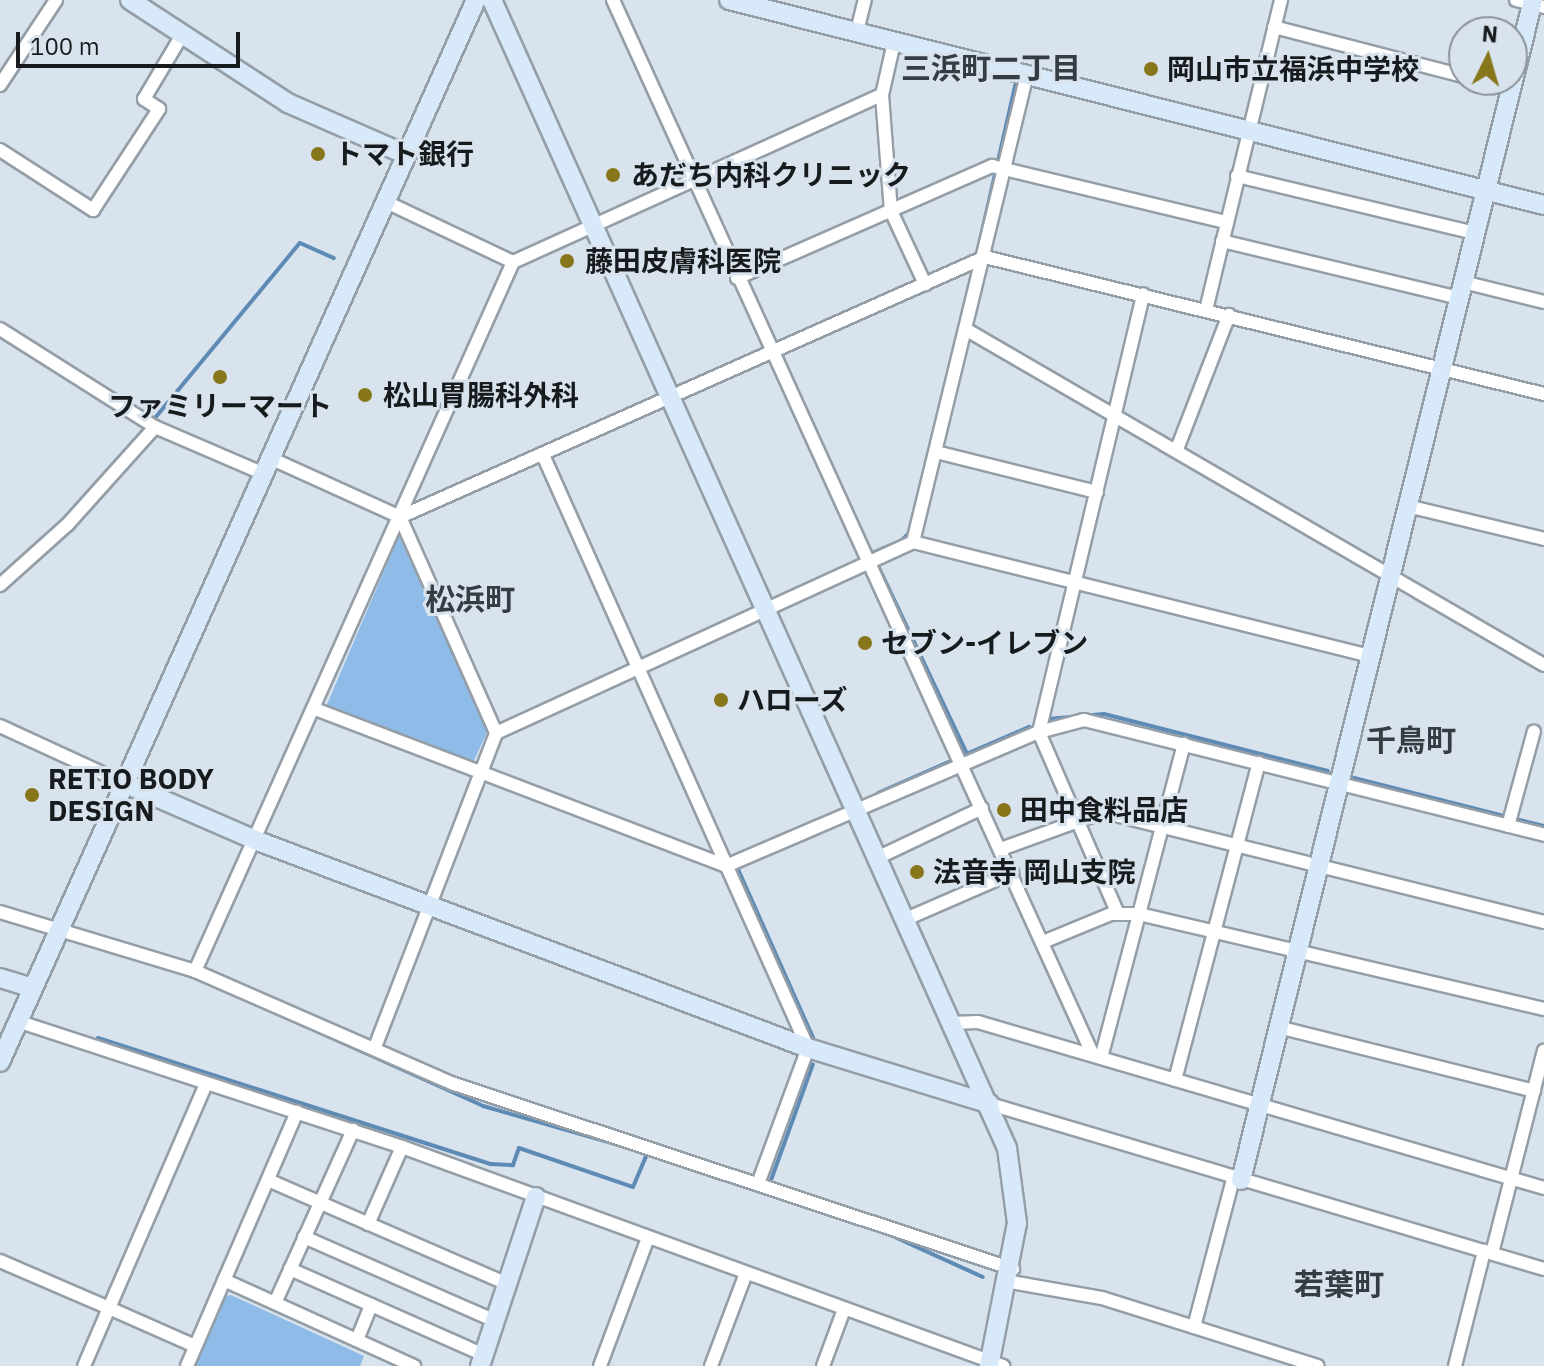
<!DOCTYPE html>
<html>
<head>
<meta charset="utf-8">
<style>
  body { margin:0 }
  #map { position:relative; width:1544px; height:1366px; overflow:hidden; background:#d9e3ed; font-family:"IBM Plex Sans","Noto Sans JP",sans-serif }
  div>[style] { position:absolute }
  .green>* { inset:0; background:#8ebbe8 }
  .stream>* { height:4px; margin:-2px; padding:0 2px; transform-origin:2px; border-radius:2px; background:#5e8bb6 }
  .roads { filter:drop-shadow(2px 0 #949ea7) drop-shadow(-2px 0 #949ea7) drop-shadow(0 2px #949ea7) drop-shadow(0 -2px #949ea7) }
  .street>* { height:12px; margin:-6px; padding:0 6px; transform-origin:6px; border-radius:6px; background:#fff }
  .secondary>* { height:18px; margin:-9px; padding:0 9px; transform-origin:9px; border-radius:9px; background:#d8eafa }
  .dots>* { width:22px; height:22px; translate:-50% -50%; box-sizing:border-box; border:4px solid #d9e3ed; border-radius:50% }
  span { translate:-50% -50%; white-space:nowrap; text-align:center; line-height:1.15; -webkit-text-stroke:6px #d9e3ed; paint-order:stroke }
  .poi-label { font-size:28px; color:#171b1e; font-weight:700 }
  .left { translate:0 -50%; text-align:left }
  .neighbourhood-label { font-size:30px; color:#343c44; font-weight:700 }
  .north { position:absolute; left:1448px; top:16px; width:80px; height:80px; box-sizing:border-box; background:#d9e3ed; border:2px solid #8b939a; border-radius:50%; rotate:5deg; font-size:22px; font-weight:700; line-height:32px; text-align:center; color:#171b1e }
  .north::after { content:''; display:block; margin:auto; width:28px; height:36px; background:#87761a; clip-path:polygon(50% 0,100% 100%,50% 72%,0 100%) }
  .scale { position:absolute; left:16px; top:32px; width:224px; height:36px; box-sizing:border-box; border:4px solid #171b1e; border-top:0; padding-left:10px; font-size:24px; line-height:28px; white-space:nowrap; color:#171b1e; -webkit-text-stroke:6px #d9e3ed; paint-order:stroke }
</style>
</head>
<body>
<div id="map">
  <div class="green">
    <i style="clip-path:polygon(399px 536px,489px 728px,472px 765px,325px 709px)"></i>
    <i style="clip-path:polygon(231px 1295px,364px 1356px,360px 1366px,194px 1366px,224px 1296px)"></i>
  </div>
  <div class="stream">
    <i style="left:976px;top:258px;width:180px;rotate:-77.2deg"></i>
    <i style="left:155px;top:418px;width:227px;rotate:-50.4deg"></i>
    <i style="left:300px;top:243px;width:37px;rotate:24deg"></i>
    <i style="left:61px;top:522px;width:122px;rotate:-48deg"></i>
    <i style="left:900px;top:542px;width:13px;rotate:-45deg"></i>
    <i style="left:909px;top:533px;width:274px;rotate:-76.3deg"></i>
    <i style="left:891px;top:545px;width:21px;rotate:157deg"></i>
    <i style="left:872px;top:553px;width:222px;rotate:64.7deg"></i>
    <i style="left:1048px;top:719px;width:56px;rotate:-5.1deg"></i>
    <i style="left:1104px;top:714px;width:231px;rotate:14.3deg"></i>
    <i style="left:964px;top:755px;width:71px;rotate:-23.3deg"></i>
    <i style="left:1354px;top:778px;width:196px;rotate:14.2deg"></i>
    <i style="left:878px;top:793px;width:82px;rotate:-23.7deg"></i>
    <i style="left:737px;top:867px;width:189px;rotate:66deg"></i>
    <i style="left:283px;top:1016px;width:219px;rotate:24.2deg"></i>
    <i style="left:483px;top:1106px;width:162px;rotate:16.1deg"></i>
    <i style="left:98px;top:1038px;width:413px;rotate:17.8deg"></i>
    <i style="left:491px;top:1164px;width:22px;rotate:3deg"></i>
    <i style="left:513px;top:1165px;width:18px;rotate:-71deg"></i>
    <i style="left:519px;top:1148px;width:120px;rotate:18.9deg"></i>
    <i style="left:633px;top:1187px;width:36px;rotate:-67deg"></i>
    <i style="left:697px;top:1171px;width:201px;rotate:18.3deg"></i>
    <i style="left:888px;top:1234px;width:104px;rotate:24.4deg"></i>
    <i style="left:771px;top:1180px;width:123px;rotate:-70.1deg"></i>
  </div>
  <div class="roads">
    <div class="street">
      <i style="left:613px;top:0;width:1159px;rotate:65.54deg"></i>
      <i style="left:1516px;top:0;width:29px;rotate:14deg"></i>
      <i style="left:1274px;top:27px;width:196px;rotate:14.5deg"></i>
      <i style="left:857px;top:31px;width:32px;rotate:-76deg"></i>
      <i style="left:1480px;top:80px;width:32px;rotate:14deg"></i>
      <i style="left:0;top:85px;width:102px;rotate:-56.6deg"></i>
      <i style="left:882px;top:95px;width:116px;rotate:85.6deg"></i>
      <i style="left:891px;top:211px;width:81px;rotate:65deg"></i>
      <i style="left:0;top:150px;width:111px;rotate:32.8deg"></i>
      <i style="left:93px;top:210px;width:121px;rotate:-56.8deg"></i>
      <i style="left:159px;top:109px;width:18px;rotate:-146deg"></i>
      <i style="left:144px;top:99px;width:74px;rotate:-59.3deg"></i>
      <i style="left:1237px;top:176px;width:245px;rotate:13.5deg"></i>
      <i style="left:386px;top:202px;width:140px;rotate:25.3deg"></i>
      <i style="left:1222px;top:241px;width:244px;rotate:13.5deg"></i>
      <i style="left:737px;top:278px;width:279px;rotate:-23.7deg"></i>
      <i style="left:992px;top:166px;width:241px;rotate:13.5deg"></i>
      <i style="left:1463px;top:282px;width:83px;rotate:13.9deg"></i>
      <i style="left:1206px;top:310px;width:319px;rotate:-76.4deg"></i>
      <i style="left:0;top:329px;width:183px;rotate:32.3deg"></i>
      <i style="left:155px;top:427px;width:119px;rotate:23.3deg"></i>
      <i style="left:967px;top:330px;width:667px;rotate:30.14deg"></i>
      <i style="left:1177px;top:449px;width:144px;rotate:-68.8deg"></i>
      <i style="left:936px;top:452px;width:166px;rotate:14deg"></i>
      <i style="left:543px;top:455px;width:650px;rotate:65.92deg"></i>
      <i style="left:808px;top:1048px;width:142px;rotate:110.2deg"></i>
      <i style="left:270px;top:458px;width:143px;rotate:24.4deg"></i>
      <i style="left:400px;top:517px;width:236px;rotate:66deg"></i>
      <i style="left:1407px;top:506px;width:141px;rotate:13.5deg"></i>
      <i style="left:400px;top:517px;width:640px;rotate:-23.96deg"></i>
      <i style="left:985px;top:257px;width:576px;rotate:13.77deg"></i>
      <i style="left:913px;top:542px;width:470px;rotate:14deg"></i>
      <i style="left:0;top:585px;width:91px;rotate:-41.9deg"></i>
      <i style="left:68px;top:524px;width:130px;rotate:-48.1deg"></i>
      <i style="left:315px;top:709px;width:440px;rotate:20.9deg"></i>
      <i style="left:726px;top:866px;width:340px;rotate:-23.2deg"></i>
      <i style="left:1039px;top:732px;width:47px;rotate:-14.9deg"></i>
      <i style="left:1084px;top:720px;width:474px;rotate:14deg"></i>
      <i style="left:0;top:726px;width:136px;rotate:24.7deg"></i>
      <i style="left:1508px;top:826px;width:98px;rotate:-74.7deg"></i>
      <i style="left:1001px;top:849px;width:109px;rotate:-19.9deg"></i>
      <i style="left:1103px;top:812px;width:455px;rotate:14deg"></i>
      <i style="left:879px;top:857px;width:114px;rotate:-25.4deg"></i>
      <i style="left:0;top:912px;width:204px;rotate:16.8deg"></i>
      <i style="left:195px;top:971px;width:283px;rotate:23.6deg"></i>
      <i style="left:454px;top:1084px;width:589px;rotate:18.31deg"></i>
      <i style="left:1118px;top:914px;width:198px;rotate:-113.5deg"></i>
      <i style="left:1039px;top:732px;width:450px;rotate:-76.6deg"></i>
      <i style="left:906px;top:919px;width:116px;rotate:-23.5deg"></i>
      <i style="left:1043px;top:942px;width:74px;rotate:-22.4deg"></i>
      <i style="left:1111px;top:914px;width:28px"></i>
      <i style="left:1139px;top:914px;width:416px;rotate:13.2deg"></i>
      <i style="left:195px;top:971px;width:777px;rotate:-65.84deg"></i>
      <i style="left:513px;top:262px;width:405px;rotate:-24.4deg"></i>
      <i style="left:882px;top:95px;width:54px;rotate:-77.2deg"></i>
      <i style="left:17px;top:1021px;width:405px;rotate:18.1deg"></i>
      <i style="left:402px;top:1147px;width:640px;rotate:20.02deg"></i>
      <i style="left:951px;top:1023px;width:27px;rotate:-2deg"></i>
      <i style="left:978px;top:1022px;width:590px;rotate:16.35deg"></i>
      <i style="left:1278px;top:1027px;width:264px;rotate:14deg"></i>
      <i style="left:375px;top:1047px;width:337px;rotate:-68.9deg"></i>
      <i style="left:496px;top:733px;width:459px;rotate:-24.6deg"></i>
      <i style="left:913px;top:542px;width:480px;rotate:-76.3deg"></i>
      <i style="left:1101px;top:1058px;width:325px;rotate:-75.2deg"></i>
      <i style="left:1175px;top:1080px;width:328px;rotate:-75.2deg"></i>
      <i style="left:990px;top:1104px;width:578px;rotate:16.59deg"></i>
      <i style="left:268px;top:1180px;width:261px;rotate:23.5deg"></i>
      <i style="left:368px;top:1224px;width:84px;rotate:-66.2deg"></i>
      <i style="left:304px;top:1237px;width:209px;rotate:23.7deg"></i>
      <i style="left:1492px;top:1253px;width:209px;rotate:-75.6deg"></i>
      <i style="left:0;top:1261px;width:119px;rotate:23.3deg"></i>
      <i style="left:109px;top:1308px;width:244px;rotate:-66.6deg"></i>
      <i style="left:290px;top:1269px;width:212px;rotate:23.9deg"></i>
      <i style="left:224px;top:1280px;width:209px;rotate:24.4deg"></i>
      <i style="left:1011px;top:1282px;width:92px;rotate:10deg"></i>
      <i style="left:1102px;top:1298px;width:226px;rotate:17.5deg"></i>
      <i style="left:275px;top:1303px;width:190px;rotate:-65.7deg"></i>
      <i style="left:1194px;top:1327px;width:153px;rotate:-75.2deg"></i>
      <i style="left:357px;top:1340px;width:38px;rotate:-68deg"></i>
      <i style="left:84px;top:1366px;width:63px;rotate:-66.7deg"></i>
      <i style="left:109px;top:1308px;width:94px;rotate:23.8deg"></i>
      <i style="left:187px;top:1366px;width:277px;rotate:-66.6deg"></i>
      <i style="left:600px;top:1366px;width:134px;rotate:-69.5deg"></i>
      <i style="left:711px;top:1366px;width:96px;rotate:-69.3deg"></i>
      <i style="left:823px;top:1366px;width:58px;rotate:-69.7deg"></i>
      <i style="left:1455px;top:1366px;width:119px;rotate:-75.8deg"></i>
    </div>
    <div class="secondary">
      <i style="left:130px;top:0;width:189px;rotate:33.1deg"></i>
      <i style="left:288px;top:103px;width:130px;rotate:23.6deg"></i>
      <i style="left:492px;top:0;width:1258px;rotate:65.84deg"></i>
      <i style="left:1007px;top:1148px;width:76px;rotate:82.4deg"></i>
      <i style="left:1017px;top:1223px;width:146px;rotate:101.1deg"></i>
      <i style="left:729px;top:0;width:840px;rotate:14.12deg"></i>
      <i style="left:124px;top:783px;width:143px;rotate:23.5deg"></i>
      <i style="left:255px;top:840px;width:591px;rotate:20.61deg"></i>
      <i style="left:808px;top:1048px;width:190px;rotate:17.1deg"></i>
      <i style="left:0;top:978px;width:34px;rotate:17deg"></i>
      <i style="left:0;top:1062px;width:1164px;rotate:-65.86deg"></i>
      <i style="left:1241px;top:1180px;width:1216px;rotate:-76.1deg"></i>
      <i style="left:480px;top:1366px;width:178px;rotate:-71.7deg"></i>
    </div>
  </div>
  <div class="dots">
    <i style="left:1151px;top:69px;background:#87761a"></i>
    <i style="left:318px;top:154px;background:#87761a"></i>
    <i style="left:613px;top:175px;background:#87761a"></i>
    <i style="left:567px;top:261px;background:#87761a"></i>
    <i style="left:220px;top:377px;background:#87761a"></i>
    <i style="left:365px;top:395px;background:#87761a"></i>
    <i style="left:865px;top:643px;background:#87761a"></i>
    <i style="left:721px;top:700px;background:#87761a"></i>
    <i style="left:32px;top:795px;background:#87761a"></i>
    <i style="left:1004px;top:810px;background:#87761a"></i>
    <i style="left:917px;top:872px;background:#87761a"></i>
  </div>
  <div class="poi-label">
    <span class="left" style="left:1167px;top:69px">岡山市立福浜中学校</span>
    <span class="left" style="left:334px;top:154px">トマト銀行</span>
    <span class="left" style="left:631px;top:175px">あだち内科クリニック</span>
    <span class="left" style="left:585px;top:261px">藤田皮膚科医院</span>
    <span class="left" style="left:383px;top:395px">松山胃腸科外科</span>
    <span style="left:220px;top:406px">ファミリーマート</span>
    <span class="left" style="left:881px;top:643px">セブン-イレブン</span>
    <span class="left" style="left:737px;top:700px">ハローズ</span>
    <span class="left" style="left:48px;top:795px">RETIO BODY<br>DESIGN</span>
    <span class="left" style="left:1020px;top:810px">田中食料品店</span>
    <span class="left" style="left:933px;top:872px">法音寺 岡山支院</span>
  </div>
  <div class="neighbourhood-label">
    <span style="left:991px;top:68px">三浜町二丁目</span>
    <span style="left:470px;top:599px">松浜町</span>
    <span style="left:1411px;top:740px">千鳥町</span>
    <span style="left:1339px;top:1284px">若葉町</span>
  </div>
  <div class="north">N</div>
  <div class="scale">100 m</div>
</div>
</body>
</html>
